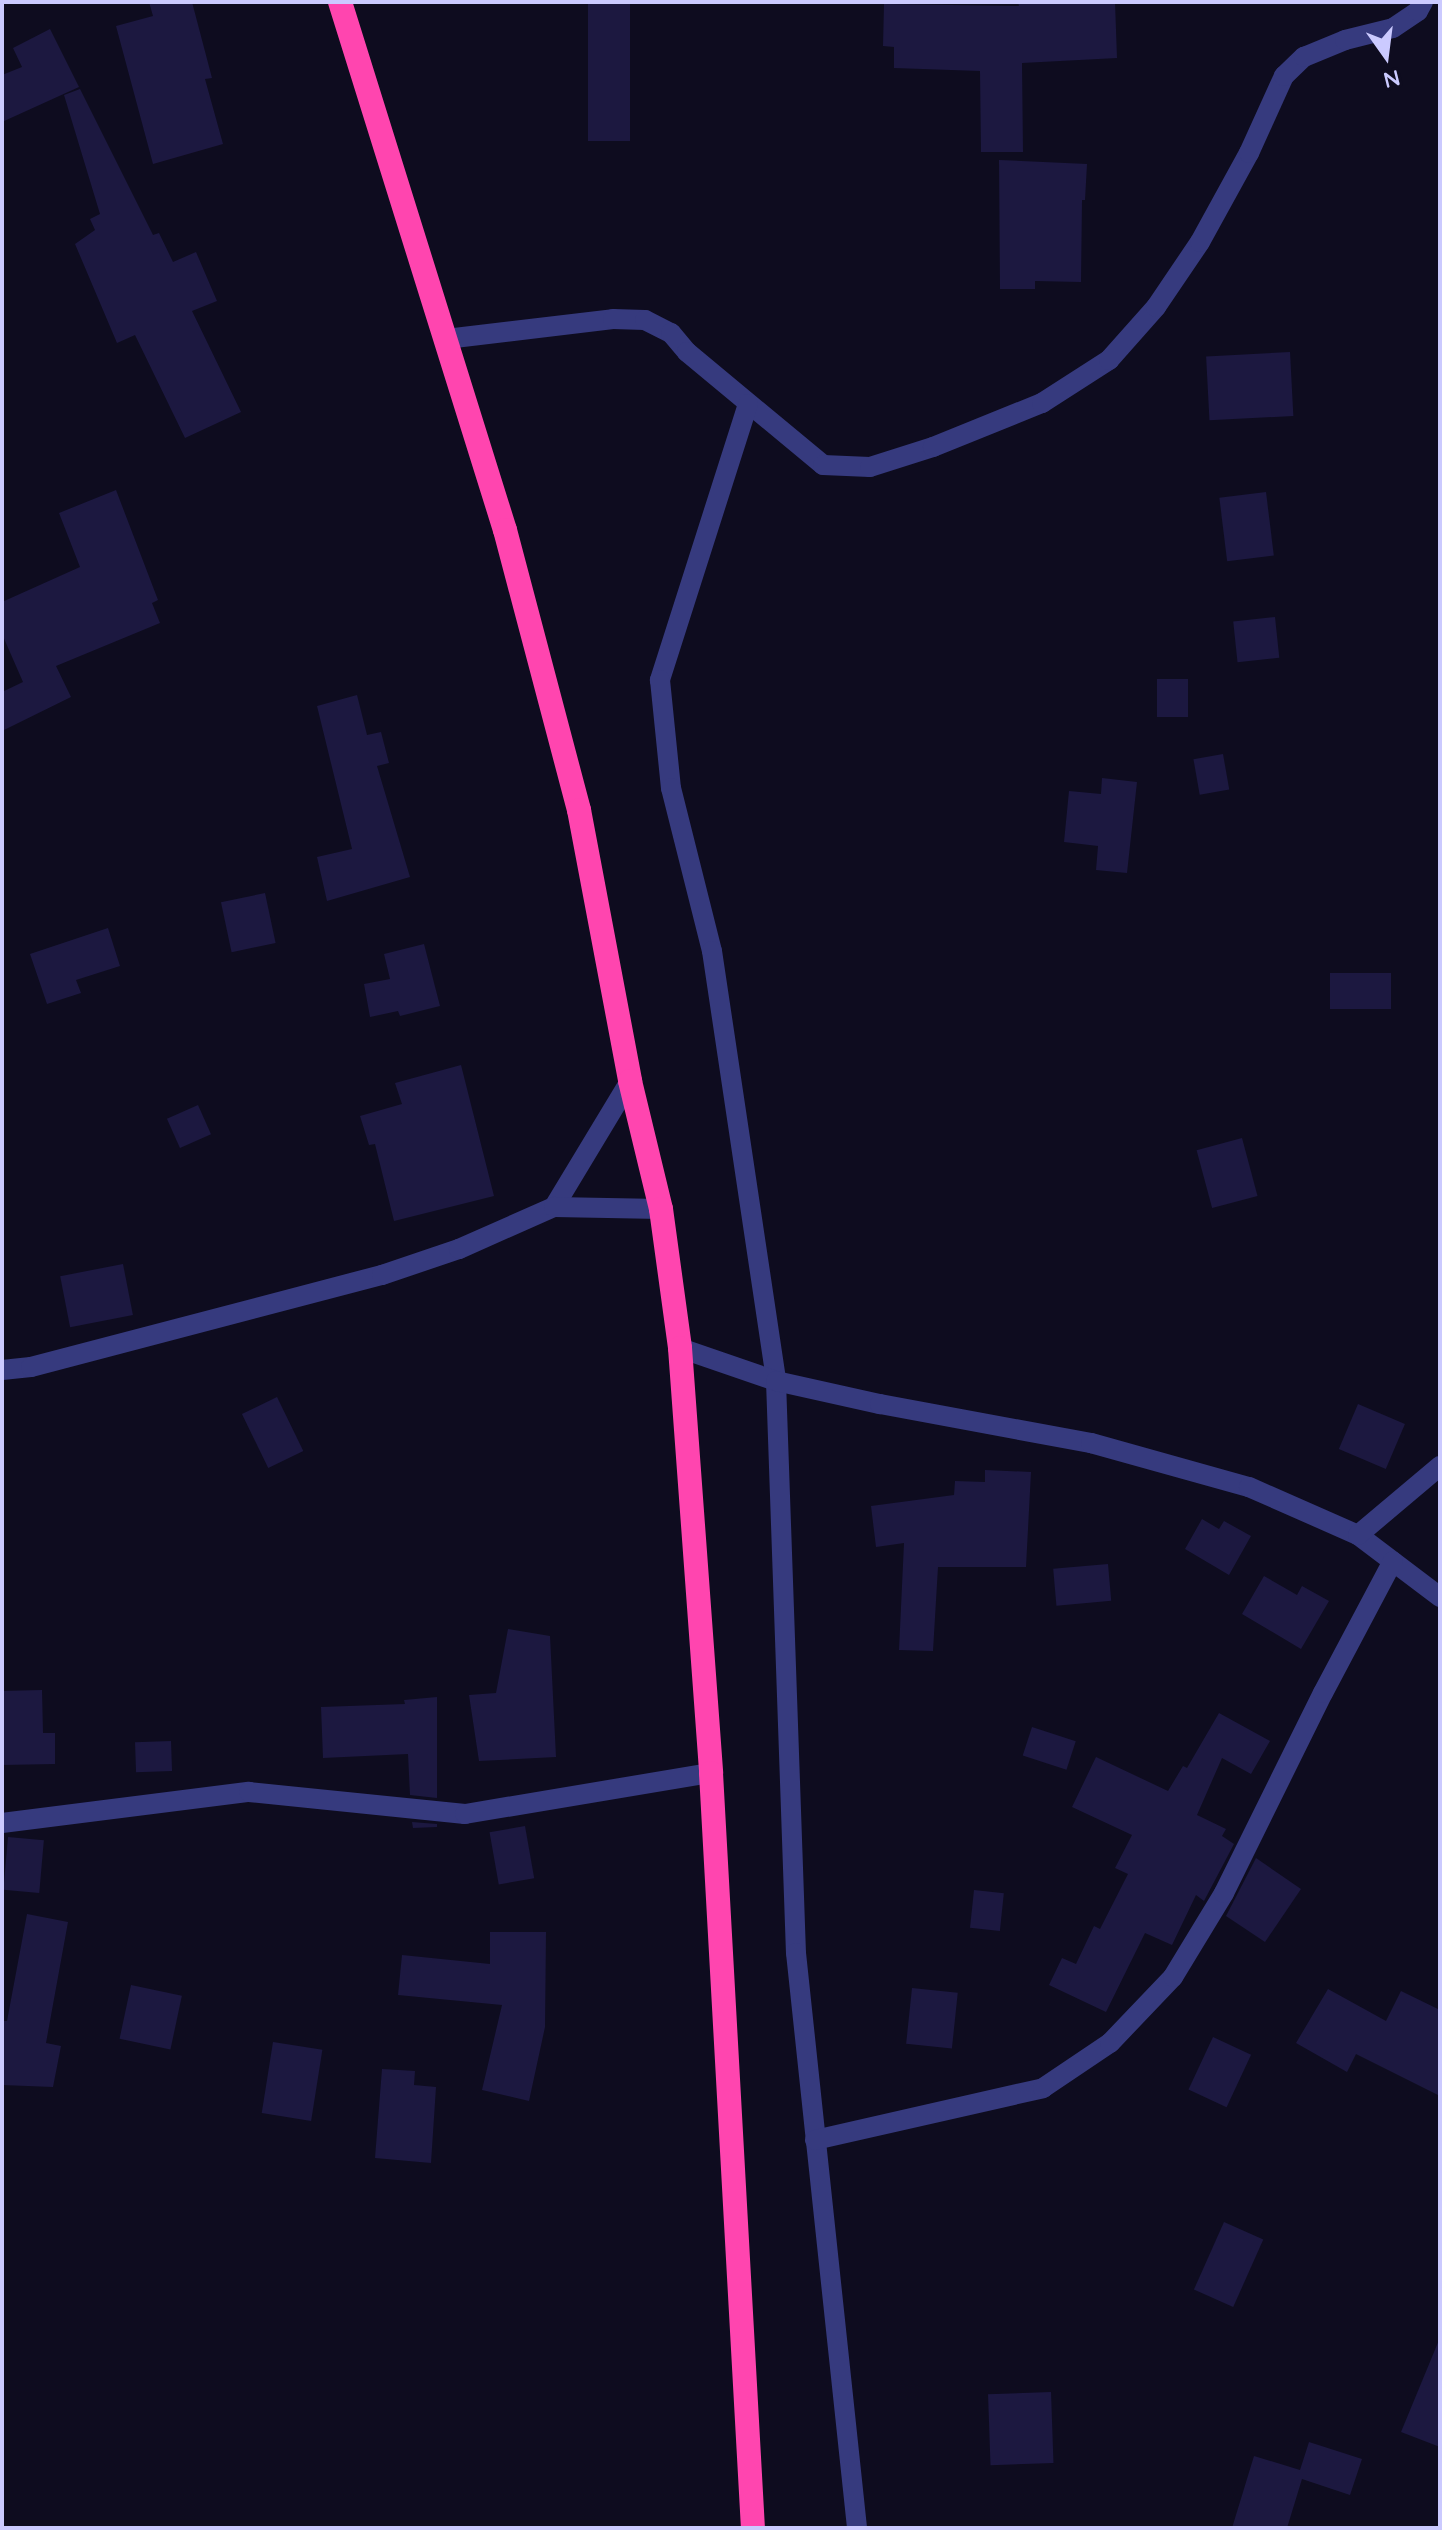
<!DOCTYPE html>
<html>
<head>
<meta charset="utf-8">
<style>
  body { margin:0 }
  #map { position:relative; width:1442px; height:2530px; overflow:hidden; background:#0e0c1f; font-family:Quicksand,sans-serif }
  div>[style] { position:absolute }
  .building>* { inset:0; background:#1c1840; transform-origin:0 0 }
  .minor>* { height:20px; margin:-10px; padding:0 10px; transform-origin:10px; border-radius:10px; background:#363a7e }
  .highway>* { height:24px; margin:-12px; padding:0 12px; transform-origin:12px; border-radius:12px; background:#ff45af }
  span { translate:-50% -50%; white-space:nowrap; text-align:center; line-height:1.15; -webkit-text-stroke:7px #0e0c1f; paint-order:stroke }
  .frame { position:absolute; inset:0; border:4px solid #cbcaff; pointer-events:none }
  .north { position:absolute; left:1346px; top:16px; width:80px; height:80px; -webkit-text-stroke:6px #0e0c1f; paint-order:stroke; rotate:166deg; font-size:22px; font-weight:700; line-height:32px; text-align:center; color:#cbcaff }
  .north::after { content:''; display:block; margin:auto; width:28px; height:36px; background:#cbcaff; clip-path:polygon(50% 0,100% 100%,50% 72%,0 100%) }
</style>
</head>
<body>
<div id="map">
  <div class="building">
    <i style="clip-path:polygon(149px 2px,192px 2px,212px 78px,205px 79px,223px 144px,153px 164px,116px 26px,153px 16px)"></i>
    <i style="left:588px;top:2px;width:42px;height:139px"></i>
    <i style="clip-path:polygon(1018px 2px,1115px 2px,1117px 58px,1022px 63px,1023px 152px,981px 152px,980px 71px,894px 68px,894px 47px,883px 46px,884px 4px,1019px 6px)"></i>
    <i style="clip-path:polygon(50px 29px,79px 87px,2px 122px,2px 75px,22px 67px,13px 48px)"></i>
    <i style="clip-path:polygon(80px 89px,153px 235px,159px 233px,173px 262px,196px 252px,217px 301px,192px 311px,241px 412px,185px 438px,135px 335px,117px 343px,75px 244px,95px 230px,90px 219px,100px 214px,64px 95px)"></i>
    <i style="clip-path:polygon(999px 160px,1087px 164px,1085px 200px,1082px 200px,1081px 282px,1035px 281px,1035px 289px,1000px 289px)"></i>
    <i style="left:1290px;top:352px;width:64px;height:84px;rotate:87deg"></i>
    <i style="clip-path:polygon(116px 490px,158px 600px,152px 603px,160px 623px,56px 666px,71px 697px,2px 731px,2px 692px,23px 682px,2px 634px,2px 602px,80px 567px,59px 513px)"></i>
    <i style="left:1266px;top:492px;width:64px;height:47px;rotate:83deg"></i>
    <i style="left:1275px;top:617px;width:41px;height:42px;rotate:84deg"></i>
    <i style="left:1188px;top:679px;width:38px;height:31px;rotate:90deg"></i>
    <i style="clip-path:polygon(357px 695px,367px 735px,381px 732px,389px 763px,377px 766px,410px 877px,327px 901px,317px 857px,352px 849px,317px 706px)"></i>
    <i style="left:1223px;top:754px;width:36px;height:30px;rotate:80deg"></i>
    <i style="clip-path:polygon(1102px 778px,1137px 782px,1127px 873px,1096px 870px,1098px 846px,1064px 842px,1069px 791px,1101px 794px)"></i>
    <i style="left:265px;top:893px;width:51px;height:45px;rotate:78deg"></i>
    <i style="clip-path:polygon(108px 928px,120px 966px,76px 980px,81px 993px,47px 1004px,30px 954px)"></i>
    <i style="clip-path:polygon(424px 944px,440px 1006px,400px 1016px,398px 1011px,370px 1017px,364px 984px,390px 979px,384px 954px)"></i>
    <i style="left:1330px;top:973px;width:61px;height:36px"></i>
    <i style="clip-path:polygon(461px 1065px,494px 1196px,394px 1221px,375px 1144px,369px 1145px,360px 1116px,402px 1104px,395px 1083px)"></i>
    <i style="left:198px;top:1105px;width:32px;height:34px;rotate:66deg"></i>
    <i style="left:1242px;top:1138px;width:60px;height:47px;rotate:75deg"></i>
    <i style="left:123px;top:1264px;width:52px;height:64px;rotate:79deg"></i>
    <i style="left:277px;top:1397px;width:60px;height:39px;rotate:64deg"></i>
    <i style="left:1358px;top:1404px;width:51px;height:49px;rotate:23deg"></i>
    <i style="clip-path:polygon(985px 1470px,1031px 1472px,1026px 1567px,938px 1567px,933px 1651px,899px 1650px,904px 1543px,876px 1547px,871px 1506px,954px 1495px,955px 1481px,985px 1482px)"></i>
    <i style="clip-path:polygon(1202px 1519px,1219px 1529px,1224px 1521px,1251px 1536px,1229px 1575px,1185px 1549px)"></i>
    <i style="left:1108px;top:1564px;width:37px;height:55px;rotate:85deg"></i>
    <i style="clip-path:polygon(1264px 1576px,1297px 1595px,1302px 1586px,1329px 1601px,1301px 1649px,1242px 1614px)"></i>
    <i style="clip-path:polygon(508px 1629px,550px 1636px,556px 1757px,479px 1761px,469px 1695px,496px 1693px)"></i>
    <i style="clip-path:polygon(42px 1690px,43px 1733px,55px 1733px,55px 1764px,2px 1765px,2px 1691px)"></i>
    <i style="clip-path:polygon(437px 1697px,437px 1798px,410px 1795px,408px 1754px,323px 1758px,321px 1707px,405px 1704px,404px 1700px)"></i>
    <i style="clip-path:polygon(1219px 1713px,1270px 1741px,1251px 1774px,1222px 1758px,1197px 1815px,1226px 1829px,1222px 1836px,1234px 1844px,1204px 1901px,1196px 1895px,1172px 1945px,1145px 1933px,1106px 2012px,1049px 1985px,1062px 1958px,1076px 1964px,1094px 1926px,1100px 1929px,1128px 1874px,1115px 1868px,1132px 1835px,1072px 1807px,1096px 1757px,1168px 1791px,1183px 1766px,1187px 1768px)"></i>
    <i style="left:1032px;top:1727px;width:46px;height:30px;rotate:18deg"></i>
    <i style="left:171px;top:1741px;width:30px;height:36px;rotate:88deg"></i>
    <i style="clip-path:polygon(412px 1822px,437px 1824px,437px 1827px,413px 1828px)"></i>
    <i style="left:525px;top:1826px;width:53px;height:36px;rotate:80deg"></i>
    <i style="left:8px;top:1837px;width:36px;height:53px;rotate:5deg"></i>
    <i style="clip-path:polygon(1256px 1858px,1301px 1889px,1265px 1942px,1226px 1916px)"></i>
    <i style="left:974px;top:1890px;width:30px;height:38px;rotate:6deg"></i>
    <i style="clip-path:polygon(27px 1914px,68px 1922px,46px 2043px,61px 2046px,53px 2087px,2px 2085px,2px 2021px,7px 2021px)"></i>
    <i style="clip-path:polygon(490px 1932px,546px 1932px,545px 2027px,529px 2101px,482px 2090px,502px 2005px,398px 1995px,402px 1955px,490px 1964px)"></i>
    <i style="left:131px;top:1985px;width:52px;height:55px;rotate:12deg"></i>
    <i style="left:912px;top:1988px;width:46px;height:56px;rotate:6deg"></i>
    <i style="clip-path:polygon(1328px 1989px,1386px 2021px,1401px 1991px,1440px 2010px,1440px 2096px,1356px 2054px,1347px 2072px,1296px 2043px)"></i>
    <i style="left:1213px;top:2037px;width:42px;height:58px;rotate:25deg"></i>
    <i style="left:273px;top:2042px;width:50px;height:72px;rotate:9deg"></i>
    <i style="clip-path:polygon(382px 2069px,415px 2071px,414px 2085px,436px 2087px,431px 2163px,375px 2158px)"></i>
    <i style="left:1224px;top:2222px;width:43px;height:74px;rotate:24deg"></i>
    <i style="clip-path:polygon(1439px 2340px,1440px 2340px,1440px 2447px,1401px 2432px)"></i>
    <i style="left:1051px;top:2392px;width:71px;height:63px;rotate:88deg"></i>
    <i style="clip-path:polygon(1309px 2442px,1362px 2459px,1350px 2495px,1302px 2479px,1287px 2528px,1232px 2528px,1254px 2456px,1300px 2470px)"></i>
  </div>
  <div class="minor">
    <i style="left:446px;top:339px;width:168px;rotate:-6.8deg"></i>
    <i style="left:613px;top:319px;width:32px;rotate:2deg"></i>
    <i style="left:645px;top:320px;width:29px;rotate:27deg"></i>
    <i style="left:671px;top:333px;width:25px;rotate:50deg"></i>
    <i style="left:687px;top:352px;width:177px;rotate:39.7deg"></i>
    <i style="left:823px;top:465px;width:47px;rotate:2.4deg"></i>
    <i style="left:870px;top:467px;width:66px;rotate:-17.6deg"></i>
    <i style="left:933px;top:447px;width:118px;rotate:-22deg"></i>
    <i style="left:1042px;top:403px;width:80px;rotate:-32.7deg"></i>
    <i style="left:1109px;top:360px;width:71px;rotate:-48.4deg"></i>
    <i style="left:1156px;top:307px;width:78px;rotate:-55.9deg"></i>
    <i style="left:1200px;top:242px;width:102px;rotate:-61.2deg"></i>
    <i style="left:1249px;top:153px;width:85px;rotate:-65.6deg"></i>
    <i style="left:1284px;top:76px;width:28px;rotate:-44deg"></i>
    <i style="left:1304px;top:57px;width:44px;rotate:-22.5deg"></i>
    <i style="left:1345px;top:40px;width:49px;rotate:-14deg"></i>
    <i style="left:1393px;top:28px;width:30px;rotate:-34deg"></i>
    <i style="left:1418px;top:11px;width:10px;rotate:-61deg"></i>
    <i style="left:748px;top:404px;width:290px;rotate:107.7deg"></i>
    <i style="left:660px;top:680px;width:109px;rotate:84.2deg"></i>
    <i style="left:671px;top:788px;width:168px;rotate:75.9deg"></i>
    <i style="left:712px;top:951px;width:435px;rotate:81.5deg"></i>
    <i style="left:776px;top:1381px;width:572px;rotate:88deg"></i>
    <i style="left:796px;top:1953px;width:578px;rotate:83.94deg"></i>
    <i style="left:554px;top:1207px;width:147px;rotate:-58.9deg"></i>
    <i style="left:680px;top:1348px;width:102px;rotate:19deg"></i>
    <i style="left:776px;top:1381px;width:107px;rotate:12.5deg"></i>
    <i style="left:880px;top:1404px;width:215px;rotate:10.5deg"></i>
    <i style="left:1091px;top:1443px;width:164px;rotate:15.6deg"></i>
    <i style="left:1249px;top:1487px;width:119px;rotate:23.8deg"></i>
    <i style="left:1358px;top:1535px;width:103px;rotate:37.1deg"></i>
    <i style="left:2px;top:1370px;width:29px;rotate:-6deg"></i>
    <i style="left:31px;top:1367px;width:363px;rotate:-14.7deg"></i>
    <i style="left:382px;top:1275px;width:81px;rotate:-18.7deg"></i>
    <i style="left:459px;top:1249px;width:104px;rotate:-23.9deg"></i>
    <i style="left:554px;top:1207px;width:107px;rotate:1.1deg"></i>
    <i style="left:1358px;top:1535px;width:107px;rotate:-40.1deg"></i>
    <i style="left:2px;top:1823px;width:249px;rotate:-7.2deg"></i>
    <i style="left:249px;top:1792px;width:217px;rotate:5.8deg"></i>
    <i style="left:465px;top:1814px;width:249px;rotate:-9.5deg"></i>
    <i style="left:815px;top:2140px;width:234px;rotate:-12.8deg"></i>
    <i style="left:1043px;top:2088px;width:81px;rotate:-33.9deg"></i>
    <i style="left:1110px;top:2043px;width:91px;rotate:-46.3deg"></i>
    <i style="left:1173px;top:1977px;width:98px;rotate:-58.7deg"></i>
    <i style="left:1224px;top:1893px;width:223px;rotate:-63.7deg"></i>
    <i style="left:1323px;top:1693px;width:149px;rotate:-62.1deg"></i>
  </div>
  <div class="highway">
    <i style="left:340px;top:2px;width:553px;rotate:72.65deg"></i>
    <i style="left:505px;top:530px;width:290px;rotate:75.2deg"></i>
    <i style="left:579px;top:810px;width:276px;rotate:79.3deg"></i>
    <i style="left:630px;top:1081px;width:132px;rotate:76.4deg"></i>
    <i style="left:661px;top:1209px;width:140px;rotate:82.2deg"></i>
    <i style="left:680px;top:1348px;width:426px;rotate:85.8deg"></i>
    <i style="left:711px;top:1773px;width:756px;rotate:86.82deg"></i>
  </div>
  <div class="frame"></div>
  <div class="north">N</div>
</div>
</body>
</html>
